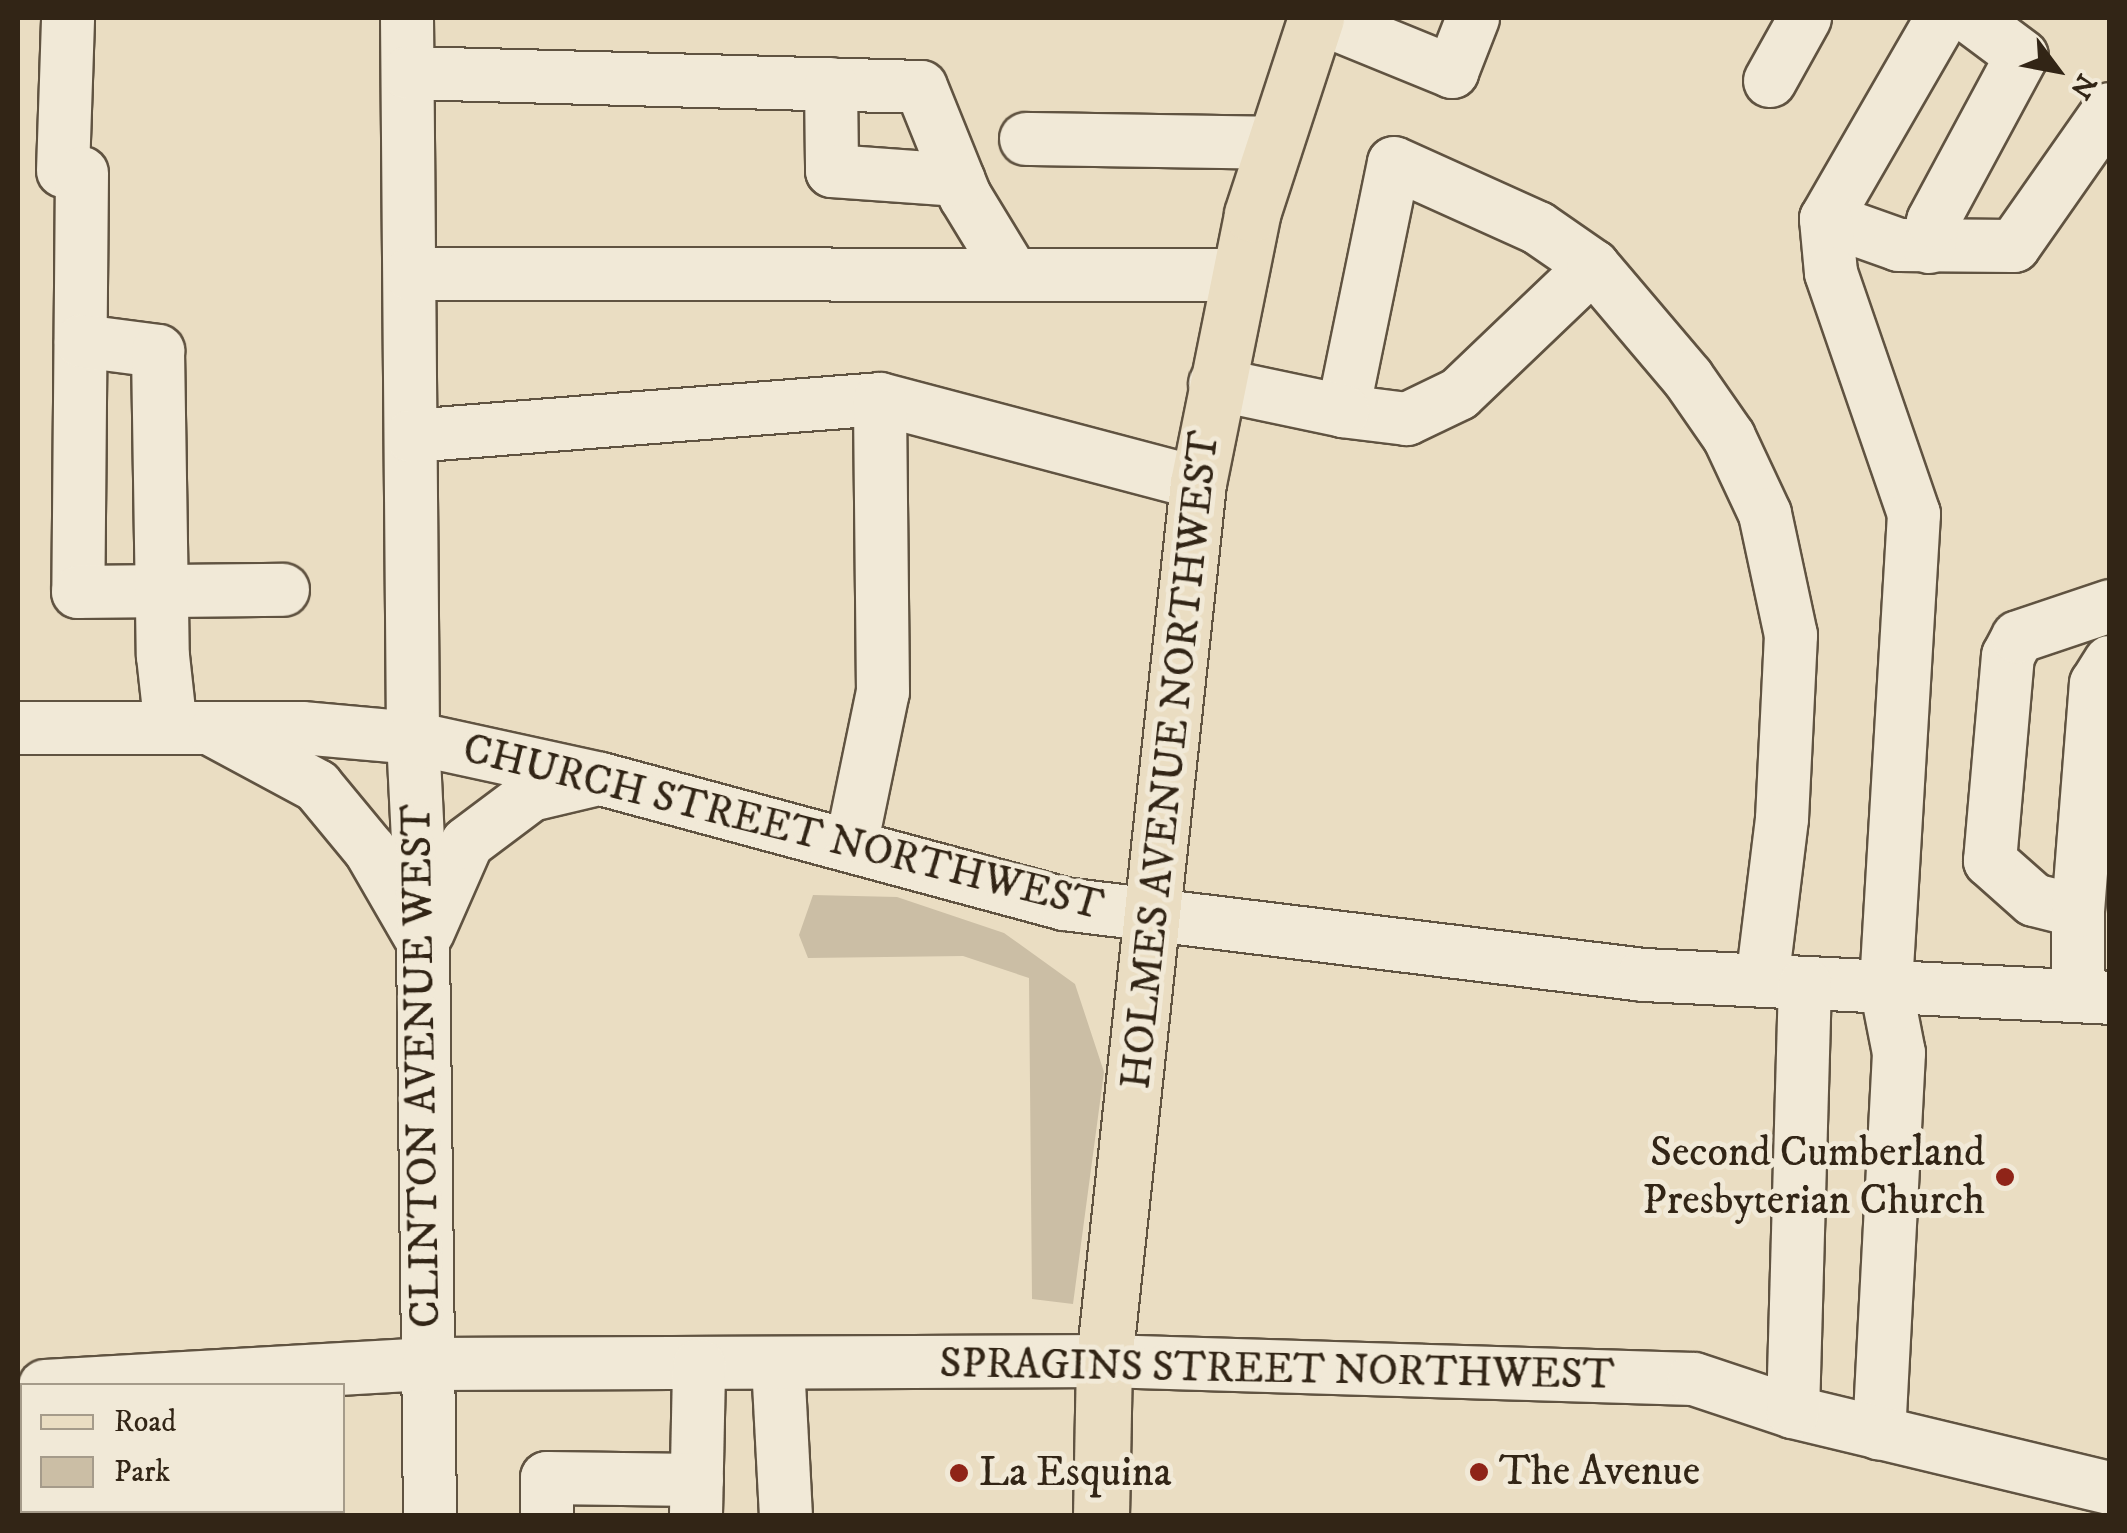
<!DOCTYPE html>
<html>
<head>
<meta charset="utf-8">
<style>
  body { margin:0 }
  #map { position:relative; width:2127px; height:1533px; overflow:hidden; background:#eaddc2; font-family:"IM FELL DW Pica",serif }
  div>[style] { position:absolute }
  .green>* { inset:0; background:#cbbea5 }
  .roads { filter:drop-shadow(2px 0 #605341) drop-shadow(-2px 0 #605341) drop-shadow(0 2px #605341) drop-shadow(0 -2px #605341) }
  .minor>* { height:52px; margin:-26px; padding:0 26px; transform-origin:26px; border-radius:26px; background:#f1e9d7 }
  .major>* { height:55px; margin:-27.5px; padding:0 27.5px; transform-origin:27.5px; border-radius:27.5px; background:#eaddc2 }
  .dots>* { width:28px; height:28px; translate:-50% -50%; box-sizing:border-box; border:5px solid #f1e9d7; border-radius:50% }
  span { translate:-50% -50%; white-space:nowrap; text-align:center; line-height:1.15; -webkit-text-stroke:10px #f1e9d7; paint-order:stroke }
  .street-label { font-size:42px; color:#322516 }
  .poi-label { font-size:42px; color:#322516 }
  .right { translate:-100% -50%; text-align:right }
  .left { translate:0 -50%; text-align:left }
  .frame { position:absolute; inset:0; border:20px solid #322516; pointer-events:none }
  .legend { position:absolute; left:20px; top:1383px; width:325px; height:130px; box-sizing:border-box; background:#f1e9d7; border:2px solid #a59b8a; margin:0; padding:12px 18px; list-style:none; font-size:30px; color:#322516 }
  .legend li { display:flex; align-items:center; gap:20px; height:50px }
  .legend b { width:50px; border:2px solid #a59b8a }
  .north { position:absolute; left:2007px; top:20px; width:100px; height:100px; -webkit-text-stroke:8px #f1e9d7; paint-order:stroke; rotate:122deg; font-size:28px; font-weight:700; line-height:40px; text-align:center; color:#322516 }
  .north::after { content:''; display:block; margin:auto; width:35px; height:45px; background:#322516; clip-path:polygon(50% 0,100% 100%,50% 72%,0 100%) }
</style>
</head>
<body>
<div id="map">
  <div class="green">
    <i style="clip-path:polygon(813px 895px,897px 897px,1004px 933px,1075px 984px,1104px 1072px,1073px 1304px,1032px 1299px,1029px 978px,963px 956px,808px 958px,799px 935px)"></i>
  </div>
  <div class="roads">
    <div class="minor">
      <i style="left:407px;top:18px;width:720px;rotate:89.52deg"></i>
      <i style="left:413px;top:738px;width:205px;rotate:87.2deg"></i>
      <i style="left:423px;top:943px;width:573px;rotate:89.3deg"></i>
      <i style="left:1320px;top:18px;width:143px;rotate:22.2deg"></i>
      <i style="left:1452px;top:72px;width:58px;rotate:-68.7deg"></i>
      <i style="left:1942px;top:18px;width:232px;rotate:120deg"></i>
      <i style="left:1826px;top:219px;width:77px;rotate:19.6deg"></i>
      <i style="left:1899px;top:245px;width:115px;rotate:0.5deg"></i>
      <i style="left:2014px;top:246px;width:167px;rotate:-55deg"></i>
      <i style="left:408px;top:73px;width:513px;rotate:1.56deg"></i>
      <i style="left:921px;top:87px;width:118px;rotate:68deg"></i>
      <i style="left:965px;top:196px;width:92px;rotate:58.7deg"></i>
      <i style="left:1770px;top:81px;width:72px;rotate:-60.9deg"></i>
      <i style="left:831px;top:84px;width:87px;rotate:89.3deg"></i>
      <i style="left:832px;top:171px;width:127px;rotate:4.1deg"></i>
      <i style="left:1026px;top:139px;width:249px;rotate:0.9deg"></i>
      <i style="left:63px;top:171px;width:153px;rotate:-88.1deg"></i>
      <i style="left:82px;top:173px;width:419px;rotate:90.5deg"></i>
      <i style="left:78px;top:592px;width:205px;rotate:-0.6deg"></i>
      <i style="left:1826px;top:219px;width:54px;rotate:84.7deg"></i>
      <i style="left:1831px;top:273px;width:255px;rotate:71deg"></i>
      <i style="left:1914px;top:514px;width:474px;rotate:93.4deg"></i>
      <i style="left:1886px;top:987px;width:67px;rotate:78.9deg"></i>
      <i style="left:1899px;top:1053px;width:381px;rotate:93deg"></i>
      <i style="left:1929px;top:247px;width:26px;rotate:-81deg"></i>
      <i style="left:1933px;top:221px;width:187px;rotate:-61.7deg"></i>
      <i style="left:2022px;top:56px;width:64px;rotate:-143.3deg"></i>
      <i style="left:1593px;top:266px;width:185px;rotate:136.3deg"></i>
      <i style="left:1459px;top:394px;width:58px;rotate:154.3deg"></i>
      <i style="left:1407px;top:419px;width:64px;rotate:-172.9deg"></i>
      <i style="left:1343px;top:411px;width:253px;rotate:-78.4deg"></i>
      <i style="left:1394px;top:163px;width:158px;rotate:24.3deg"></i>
      <i style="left:1538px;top:228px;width:67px;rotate:34.6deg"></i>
      <i style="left:1593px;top:266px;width:147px;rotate:49.7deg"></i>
      <i style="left:1688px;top:378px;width:72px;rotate:55.2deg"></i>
      <i style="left:1729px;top:437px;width:85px;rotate:64.9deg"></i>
      <i style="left:1765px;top:514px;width:124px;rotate:77.9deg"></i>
      <i style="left:1791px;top:635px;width:184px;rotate:92.8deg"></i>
      <i style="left:1782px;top:819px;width:163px;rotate:97deg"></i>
      <i style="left:410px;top:274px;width:829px;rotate:0.07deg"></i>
      <i style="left:81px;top:341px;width:78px;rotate:7.4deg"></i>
      <i style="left:158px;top:351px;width:305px;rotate:89.1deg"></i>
      <i style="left:163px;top:656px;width:72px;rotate:83.7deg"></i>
      <i style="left:1215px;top:384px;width:131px;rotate:11.9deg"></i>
      <i style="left:411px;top:436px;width:470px;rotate:-4.5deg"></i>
      <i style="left:880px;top:399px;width:329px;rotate:14.8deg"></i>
      <i style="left:18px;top:728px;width:284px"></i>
      <i style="left:302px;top:728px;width:111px;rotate:5.1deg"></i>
      <i style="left:413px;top:738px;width:192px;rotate:12.3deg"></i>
      <i style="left:601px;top:779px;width:480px;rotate:15.1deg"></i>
      <i style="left:1064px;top:904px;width:584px;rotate:6.98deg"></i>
      <i style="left:1644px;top:975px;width:467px;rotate:2.8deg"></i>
      <i style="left:215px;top:731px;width:116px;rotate:28.3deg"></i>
      <i style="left:317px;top:786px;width:83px;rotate:50.4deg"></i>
      <i style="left:370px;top:850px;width:98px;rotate:60deg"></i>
      <i style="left:851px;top:846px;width:157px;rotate:-78.3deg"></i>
      <i style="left:883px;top:692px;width:293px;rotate:-90.6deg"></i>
      <i style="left:2078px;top:911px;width:45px;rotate:-166deg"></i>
      <i style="left:2034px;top:900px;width:59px;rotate:-138.4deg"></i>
      <i style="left:1990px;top:861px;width:206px;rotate:-85deg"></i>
      <i style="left:2008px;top:656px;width:21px;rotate:-62deg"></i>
      <i style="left:2018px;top:637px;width:97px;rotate:-18.6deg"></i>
      <i style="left:428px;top:932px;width:97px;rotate:-66.3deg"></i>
      <i style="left:467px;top:843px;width:80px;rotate:-36.9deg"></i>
      <i style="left:531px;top:795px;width:65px;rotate:-13.4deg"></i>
      <i style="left:2078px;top:996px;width:85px;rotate:-90deg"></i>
      <i style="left:2078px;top:911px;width:228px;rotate:-85.5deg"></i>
      <i style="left:2096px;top:684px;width:26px;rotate:-58deg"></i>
      <i style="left:778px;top:1364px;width:152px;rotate:87deg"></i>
      <i style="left:45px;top:1386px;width:385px;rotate:-3.3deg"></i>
      <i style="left:429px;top:1364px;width:675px;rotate:-0.25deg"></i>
      <i style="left:1104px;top:1361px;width:590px;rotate:1.75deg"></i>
      <i style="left:1694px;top:1379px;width:104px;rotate:18.4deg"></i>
      <i style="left:1793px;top:1412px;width:326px;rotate:13.5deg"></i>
      <i style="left:1793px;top:1412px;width:428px;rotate:-88.4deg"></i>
      <i style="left:53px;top:1510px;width:6px;rotate:81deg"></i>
      <i style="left:696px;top:1514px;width:149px;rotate:-88.8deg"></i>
      <i style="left:547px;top:1516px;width:38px;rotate:-90deg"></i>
      <i style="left:547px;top:1478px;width:150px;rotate:0.8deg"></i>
    </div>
    <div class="major">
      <i style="left:1101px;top:1516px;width:155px;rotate:-88.9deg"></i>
      <i style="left:1104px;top:1361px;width:883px;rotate:-83.89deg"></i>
      <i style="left:1198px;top:483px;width:274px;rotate:-78.6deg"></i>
      <i style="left:1252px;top:214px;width:206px;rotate:-71.9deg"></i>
    </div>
  </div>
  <div class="dots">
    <i style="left:2005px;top:1177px;background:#8f2418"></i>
    <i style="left:1479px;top:1472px;background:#8f2418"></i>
    <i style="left:959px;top:1473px;background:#8f2418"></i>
  </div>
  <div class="street-label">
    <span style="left:1171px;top:760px;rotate:-84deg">HOLMES AVENUE NORTHWEST</span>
    <span style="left:783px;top:828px;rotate:14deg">CHURCH STREET NORTHWEST</span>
    <span style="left:422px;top:1066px;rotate:-91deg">CLINTON AVENUE WEST</span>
    <span style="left:1277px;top:1370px;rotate:1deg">SPRAGINS STREET NORTHWEST</span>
  </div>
  <div class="poi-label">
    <span class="right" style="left:1985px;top:1177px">Second Cumberland<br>Presbyterian Church</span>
    <span class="left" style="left:1499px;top:1472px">The Avenue</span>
    <span class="left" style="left:979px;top:1473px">La Esquina</span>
  </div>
  <div class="frame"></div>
  <ul class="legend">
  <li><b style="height:12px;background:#eaddc2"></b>Road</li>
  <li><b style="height:28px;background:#cbbea5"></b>Park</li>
  </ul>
  <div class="north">N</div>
</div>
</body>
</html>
